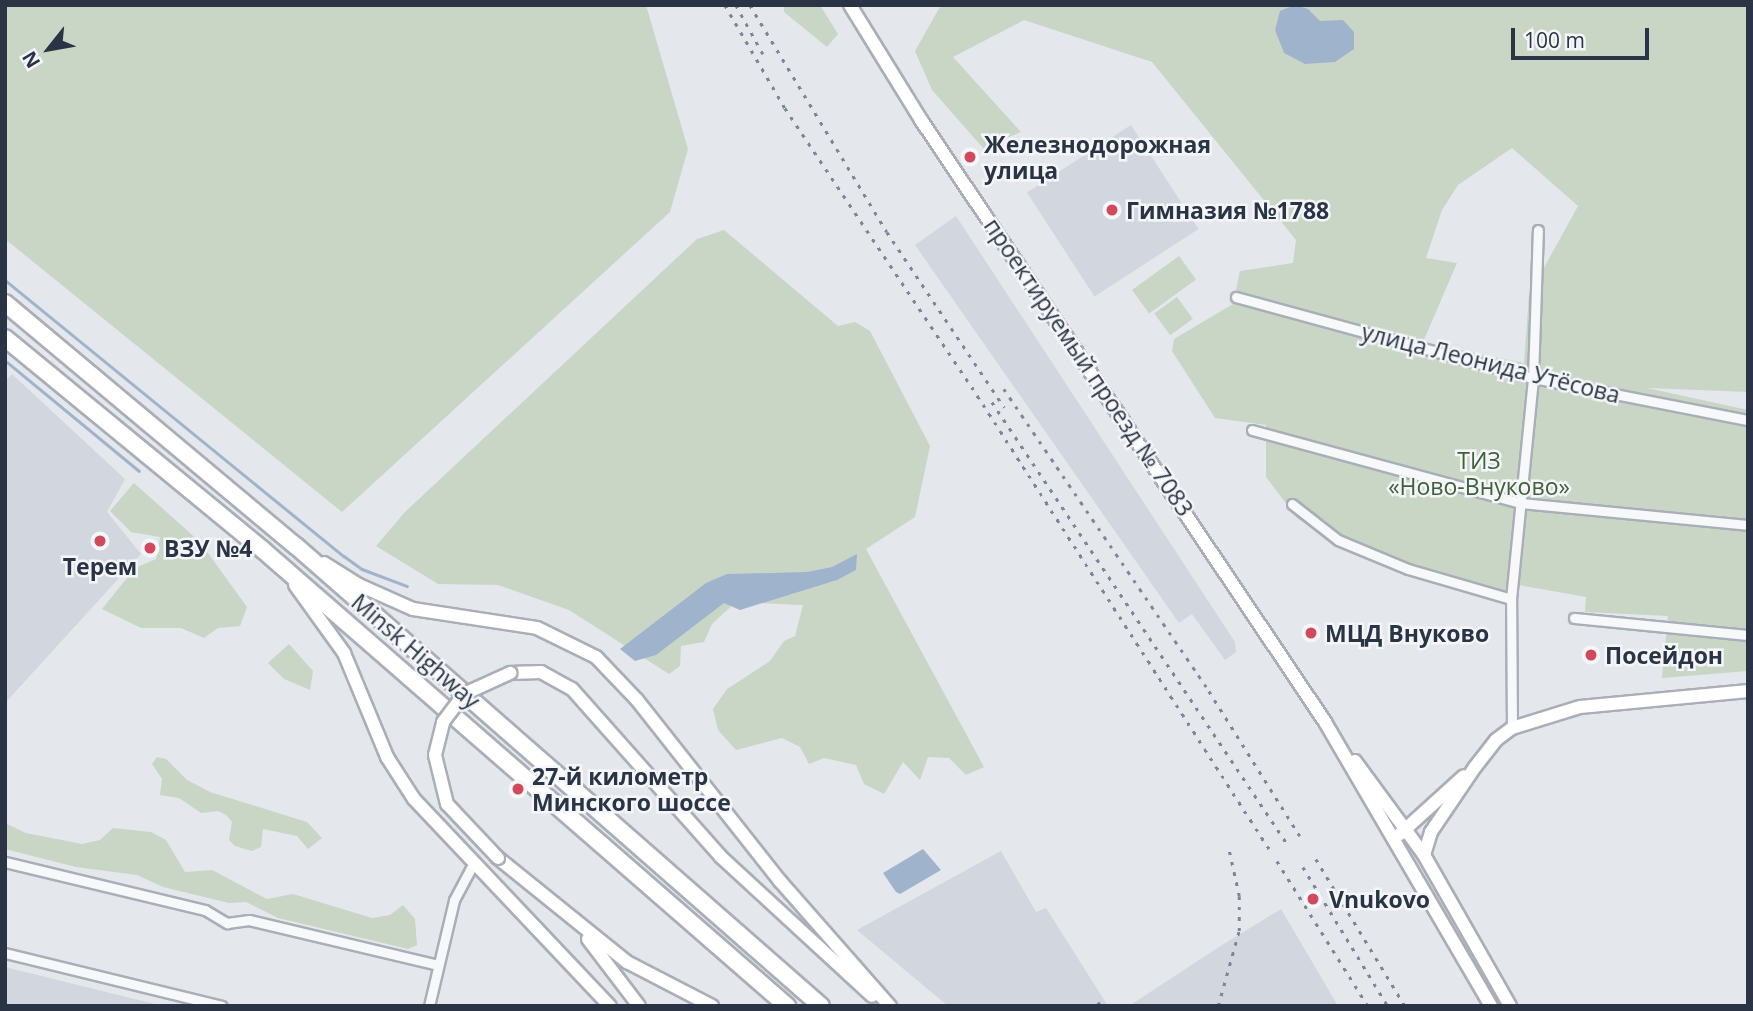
<!DOCTYPE html>
<html>
<head>
<meta charset="utf-8">
<style>
  body { margin:0 }
  #map { position:relative; width:1753px; height:1011px; overflow:hidden; background:#e4e7ec; font-family:"Open Sans",sans-serif }
  div>[style] { position:absolute }
  .built>* { inset:0; background:#d2d6de; transform-origin:0 0 }
  .green>* { inset:0; background:#c9d6c5; transform-origin:0 0 }
  .water>* { inset:0; background:#9fb4cc }
  .stream>* { height:2.5px; margin:-1.25px; padding:0 1.25px; transform-origin:1.25px; border-radius:1.25px; background:#9fb4cc }
  .roads { filter:drop-shadow(2px 0 #a9aeb7) drop-shadow(-2px 0 #a9aeb7) drop-shadow(0 2px #a9aeb7) drop-shadow(0 -2px #a9aeb7) }
  .street>* { height:9px; margin:-4.5px; padding:0 4.5px; transform-origin:4.5px; border-radius:4.5px; background:#f7f8fa }
  .secondary>* { height:12px; margin:-6px; padding:0 6px; transform-origin:6px; border-radius:6px; background:#fff }
  .highway>* { height:16px; margin:-8px; padding:0 8px; transform-origin:8px; border-radius:8px; background:#fff }
  .rail>* { height:2.5px; margin-top:-1.25px; transform-origin:0; background:repeating-linear-gradient(90deg,#7d8696 0 3.5px,transparent 0 10.5px) }
  .bridges { filter:drop-shadow(2px 0 #a9aeb7) drop-shadow(-2px 0 #a9aeb7) drop-shadow(0 2px #a9aeb7) drop-shadow(0 -2px #a9aeb7) }
  .secondary-bridge>* { height:12px; margin:-6px; padding:0 6px; transform-origin:6px; border-radius:6px; background:#fff }
  .dots>* { width:19px; height:19px; translate:-50% -50%; box-sizing:border-box; border:4px solid #f4f6f9; border-radius:50% }
  span { translate:-50% -50%; white-space:nowrap; text-align:center; line-height:1.15; -webkit-text-stroke:5px #f4f6f9; paint-order:stroke }
  .poi-label { font-size:23px; color:#2b3445; font-weight:700 }
  .left { translate:0 -50%; text-align:left }
  .street-label { font-size:23px; color:#2b3445 }
  .park-label { font-size:23px; color:#3f6138 }
  .frame { position:absolute; inset:0; border:7px solid #2b3445; pointer-events:none }
  .north { position:absolute; left:14px; top:14px; width:70px; height:70px; -webkit-text-stroke:5px #f4f6f9; paint-order:stroke; rotate:239deg; font-size:19px; font-weight:700; line-height:28px; text-align:center; color:#2b3445 }
  .north::after { content:''; display:block; margin:auto; width:24px; height:32px; background:#2b3445; clip-path:polygon(50% 0,100% 100%,50% 72%,0 100%) }
  .scale { position:absolute; left:1511px; top:28px; width:138px; height:32px; box-sizing:border-box; border:4px solid #2b3445; border-top:0; padding-left:9px; font-size:21px; line-height:24px; white-space:nowrap; color:#2b3445; -webkit-text-stroke:5px #f4f6f9; paint-order:stroke }
</style>
</head>
<body>
<div id="map">
  <div class="built">
    <i style="left:1131px;top:125px;width:124px;height:124px;rotate:57deg"></i>
    <i style="clip-path:polygon(956px 216px,1235px 642px,1236px 652px,1225px 660px,1192px 614px,1179px 623px,915px 245px)"></i>
    <i style="clip-path:polygon(12px 374px,125px 479px,107px 512px,141px 554px,5px 703px,5px 381px)"></i>
    <i style="clip-path:polygon(1001px 851px,1036px 912px,1046px 908px,1108px 1006px,948px 1006px,857px 930px)"></i>
    <i style="clip-path:polygon(1281px 909px,1338px 1006px,1129px 1006px,1219px 947px)"></i>
    <i style="clip-path:polygon(5px 967px,163px 1006px,5px 1006px)"></i>
  </div>
  <div class="green">
    <i style="clip-path:polygon(5px 5px,646px 5px,688px 149px,670px 212px,342px 512px,5px 239px)"></i>
    <i style="clip-path:polygon(784px 5px,820px 5px,838px 34px,827px 47px,784px 12px)"></i>
    <i style="clip-path:polygon(evenodd,941px 5px,1748px 5px,1748px 392px,1647px 388px,1748px 410px,1748px 671px,1662px 678px,1668px 616px,1585px 612px,1586px 597px,1519px 585px,1503px 602px,1410px 577px,1349px 550px,1297px 518px,1266px 477px,1266px 425px,1215px 418px,1172px 351px,1174px 339px,1233px 304px,1240px 271px,1293px 263px,1296px 240px,1152px 62px,1024px 20px,953px 57px,1021px 132px,983px 148px,932px 90px,915px 51px,941px 5px,1512px 148px,1578px 206px,1529px 295px,1524px 363px,1423px 342px,1457px 263px,1426px 258px,1442px 210px,1458px 185px,1512px 148px)"></i>
    <i style="clip-path:polygon(724px 230px,838px 326px,855px 322px,870px 331px,930px 446px,915px 517px,866px 549px,984px 767px,966px 775px,949px 758px,928px 757px,920px 780px,903px 762px,884px 794px,864px 784px,856px 765px,824px 758px,809px 764px,800px 747px,782px 738px,736px 750px,718px 730px,713px 709px,727px 689px,770px 661px,784px 641px,795px 636px,803px 605px,736px 602px,712px 624px,704px 642px,681px 646px,680px 666px,669px 674px,569px 610px,498px 585px,438px 584px,376px 546px,405px 512px,697px 239px)"></i>
    <i style="left:1179px;top:256px;width:29px;height:58px;rotate:54deg"></i>
    <i style="left:1177px;top:297px;width:27px;height:28px;rotate:54deg"></i>
    <i style="clip-path:polygon(134px 483px,200px 542px,247px 607px,240px 626px,218px 628px,204px 638px,181px 628px,141px 628px,102px 609px,135px 568px,156px 559px,160px 537px,131px 532px,110px 511px)"></i>
    <i style="clip-path:polygon(289px 644px,313px 671px,310px 690px,284px 679px,268px 663px)"></i>
    <i style="clip-path:polygon(157px 757px,166px 759px,187px 780px,210px 792px,307px 822px,322px 838px,308px 849px,297px 836px,263px 829px,261px 847px,252px 851px,235px 846px,229px 840px,232px 822px,226px 815px,218px 811px,201px 813px,179px 798px,160px 795px,162px 779px,152px 764px)"></i>
    <i style="clip-path:polygon(5px 823px,26px 833px,82px 844px,100px 840px,113px 828px,151px 832px,166px 840px,185px 872px,212px 870px,267px 899px,293px 894px,372px 918px,390px 915px,403px 905px,415px 919px,417px 945px,408px 949px,278px 918px,246px 902px,229px 903px,163px 887px,137px 875px,76px 867px,5px 849px)"></i>
  </div>
  <div class="water">
    <i style="clip-path:polygon(1295px 5px,1308px 9px,1320px 21px,1343px 20px,1354px 32px,1354px 49px,1335px 62px,1305px 64px,1284px 53px,1275px 30px,1280px 11px)"></i>
    <i style="clip-path:polygon(857px 554px,856px 570px,837px 580px,740px 610px,724px 603px,656px 655px,635px 661px,620px 649px,706px 583px,727px 574px,807px 572px,832px 567px)"></i>
    <i style="clip-path:polygon(923px 849px,941px 870px,900px 894px,896px 892px,883px 873px)"></i>
  </div>
  <div class="stream">
    <i style="left:5px;top:280px;width:437px;rotate:39.2deg"></i>
    <i style="left:344px;top:556px;width:22px;rotate:36deg"></i>
    <i style="left:362px;top:569px;width:48px;rotate:20.7deg"></i>
    <i style="left:7px;top:362px;width:171px;rotate:39.5deg"></i>
  </div>
  <div class="roads">
    <div class="street">
      <i style="left:1236px;top:297px;width:308px;rotate:15.3deg"></i>
      <i style="left:1533px;top:378px;width:219px;rotate:11.1deg"></i>
      <i style="left:1252px;top:430px;width:278px;rotate:15.2deg"></i>
      <i style="left:1520px;top:503px;width:229px;rotate:5.5deg"></i>
      <i style="left:1292px;top:504px;width:58px;rotate:38deg"></i>
      <i style="left:1338px;top:540px;width:76px;rotate:22.5deg"></i>
      <i style="left:1408px;top:569px;width:107px;rotate:16.2deg"></i>
      <i style="left:1574px;top:618px;width:175px;rotate:5.6deg"></i>
      <i style="left:1512px;top:728px;width:129px;rotate:-90.4deg"></i>
      <i style="left:1511px;top:599px;width:222px;rotate:-84.3deg"></i>
      <i style="left:1533px;top:378px;width:148px;rotate:-88.1deg"></i>
      <i style="left:5px;top:862px;width:206px;rotate:13.5deg"></i>
      <i style="left:205px;top:910px;width:26px;rotate:31deg"></i>
      <i style="left:227px;top:923px;width:22px;rotate:-8deg"></i>
      <i style="left:249px;top:920px;width:194px;rotate:13.4deg"></i>
      <i style="left:5px;top:953px;width:223px;rotate:13.7deg"></i>
      <i style="left:429px;top:1006px;width:109px;rotate:-76.7deg"></i>
      <i style="left:454px;top:900px;width:40px;rotate:-62deg"></i>
    </div>
    <div class="secondary">
      <i style="left:850px;top:5px;width:135px;rotate:58.3deg"></i>
      <i style="left:921px;top:120px;width:725px;rotate:56.13deg"></i>
      <i style="left:1325px;top:722px;width:329px;rotate:59.7deg"></i>
      <i style="left:324px;top:563px;width:41px;rotate:32.2deg"></i>
      <i style="left:359px;top:585px;width:59px;rotate:24deg"></i>
      <i style="left:413px;top:609px;width:125px;rotate:8.7deg"></i>
      <i style="left:537px;top:628px;width:66px;rotate:26.2deg"></i>
      <i style="left:596px;top:657px;width:59px;rotate:46.4deg"></i>
      <i style="left:637px;top:700px;width:231px;rotate:51.7deg"></i>
      <i style="left:780px;top:881px;width:167px;rotate:48.7deg"></i>
      <i style="left:295px;top:585px;width:84px;rotate:54.2deg"></i>
      <i style="left:344px;top:653px;width:113px;rotate:67.5deg"></i>
      <i style="left:387px;top:757px;width:50px;rotate:57.3deg"></i>
      <i style="left:414px;top:799px;width:285px;rotate:46.6deg"></i>
      <i style="left:510px;top:673px;width:31px;rotate:-2deg"></i>
      <i style="left:541px;top:672px;width:35px;rotate:29deg"></i>
      <i style="left:572px;top:689px;width:225px;rotate:48.4deg"></i>
      <i style="left:721px;top:857px;width:205px;rotate:42.6deg"></i>
      <i style="left:1355px;top:761px;width:117px;rotate:53.7deg"></i>
      <i style="left:1424px;top:855px;width:174px;rotate:60.3deg"></i>
      <i style="left:1400px;top:834px;width:86px;rotate:-42.2deg"></i>
      <i style="left:1424px;top:855px;width:24px;rotate:-73deg"></i>
      <i style="left:1431px;top:832px;width:78px;rotate:-55.9deg"></i>
      <i style="left:1475px;top:767px;width:34px;rotate:-52deg"></i>
      <i style="left:1496px;top:740px;width:20px;rotate:-37deg"></i>
      <i style="left:1512px;top:728px;width:71px;rotate:-17.2deg"></i>
      <i style="left:1580px;top:707px;width:169px;rotate:-5.4deg"></i>
      <i style="left:498px;top:858px;width:166px;rotate:38.9deg"></i>
      <i style="left:627px;top:962px;width:96px;rotate:27.4deg"></i>
      <i style="left:588px;top:939px;width:84px;rotate:52.7deg"></i>
    </div>
    <div class="highway">
      <i style="left:5px;top:303px;width:379px;rotate:39.9deg"></i>
      <i style="left:296px;top:546px;width:698px;rotate:41.22deg"></i>
      <i style="left:5px;top:338px;width:334px;rotate:39.4deg"></i>
      <i style="left:263px;top:550px;width:695px;rotate:41.03deg"></i>
    </div>
  </div>
  <div class="rail">
    <i style="left:725px;top:5px;width:119px;rotate:59.8deg"></i>
    <i style="left:785px;top:108px;width:336px;rotate:56.2deg"></i>
    <i style="left:972px;top:387px;width:556px;rotate:57.25deg"></i>
    <i style="left:736px;top:5px;width:56px;rotate:61.1deg"></i>
    <i style="left:750px;top:5px;width:265px;rotate:58.9deg"></i>
    <i style="left:887px;top:232px;width:211px;rotate:56.2deg"></i>
    <i style="left:1004px;top:389px;width:365px;rotate:55.8deg"></i>
    <i style="left:1209px;top:691px;width:171px;rotate:57.9deg"></i>
    <i style="left:992px;top:402px;width:533px;rotate:56.25deg"></i>
    <i style="left:1316px;top:859px;width:172px;rotate:58.8deg"></i>
    <i style="left:1277px;top:861px;width:171px;rotate:57.9deg"></i>
    <i style="left:1303px;top:867px;width:163px;rotate:58.6deg"></i>
    <i style="left:1098px;top:1002px;width:5px;rotate:53deg"></i>
    <i style="left:1218px;top:1006px;width:78px;rotate:-74.4deg"></i>
    <i style="left:1239px;top:931px;width:35px;rotate:-90deg"></i>
    <i style="left:1239px;top:896px;width:51px;rotate:-102.4deg"></i>
  </div>
  <div class="bridges">
    <div class="secondary-bridge">
      <i style="left:498px;top:858px;width:74px;rotate:-133.4deg"></i>
      <i style="left:447px;top:804px;width:50px;rotate:-103.8deg"></i>
      <i style="left:435px;top:755px;width:34px;rotate:-76deg"></i>
      <i style="left:443px;top:722px;width:35px;rotate:-53deg"></i>
      <i style="left:464px;top:694px;width:51px;rotate:-24.5deg"></i>
    </div>
  </div>
  <div class="dots">
    <i style="left:970px;top:157px;background:#d1495b"></i>
    <i style="left:1112px;top:210px;background:#d1495b"></i>
    <i style="left:100px;top:541px;background:#d1495b"></i>
    <i style="left:150px;top:548px;background:#d1495b"></i>
    <i style="left:1311px;top:633px;background:#d1495b"></i>
    <i style="left:1591px;top:655px;background:#d1495b"></i>
    <i style="left:518px;top:789px;background:#d1495b"></i>
    <i style="left:1313px;top:899px;background:#d1495b"></i>
  </div>
  <div class="poi-label">
    <span class="left" style="left:984px;top:157px">Железнодорожная<br>улица</span>
    <span class="left" style="left:1126px;top:210px">Гимназия №1788</span>
    <span class="left" style="left:164px;top:548px">ВЗУ №4</span>
    <span style="left:100px;top:566px">Терем</span>
    <span class="left" style="left:1325px;top:633px">МЦД Внуково</span>
    <span class="left" style="left:1605px;top:655px">Посейдон</span>
    <span class="left" style="left:532px;top:789px">27-й километр<br>Минского шоссе</span>
    <span class="left" style="left:1329px;top:899px">Vnukovo</span>
  </div>
  <div class="street-label">
    <span style="left:1491px;top:363px;rotate:14deg">улица Леонида Утёсова</span>
    <span style="left:1089px;top:367px;rotate:56deg">проектируемый проезд № 7083</span>
    <span style="left:416px;top:651px;rotate:41deg">Minsk Highway</span>
  </div>
  <div class="park-label">
    <span style="left:1479px;top:473px">ТИЗ<br>«Ново-Внуково»</span>
  </div>
  <div class="frame"></div>
  <div class="north">N</div>
  <div class="scale">100 m</div>
</div>
</body>
</html>
